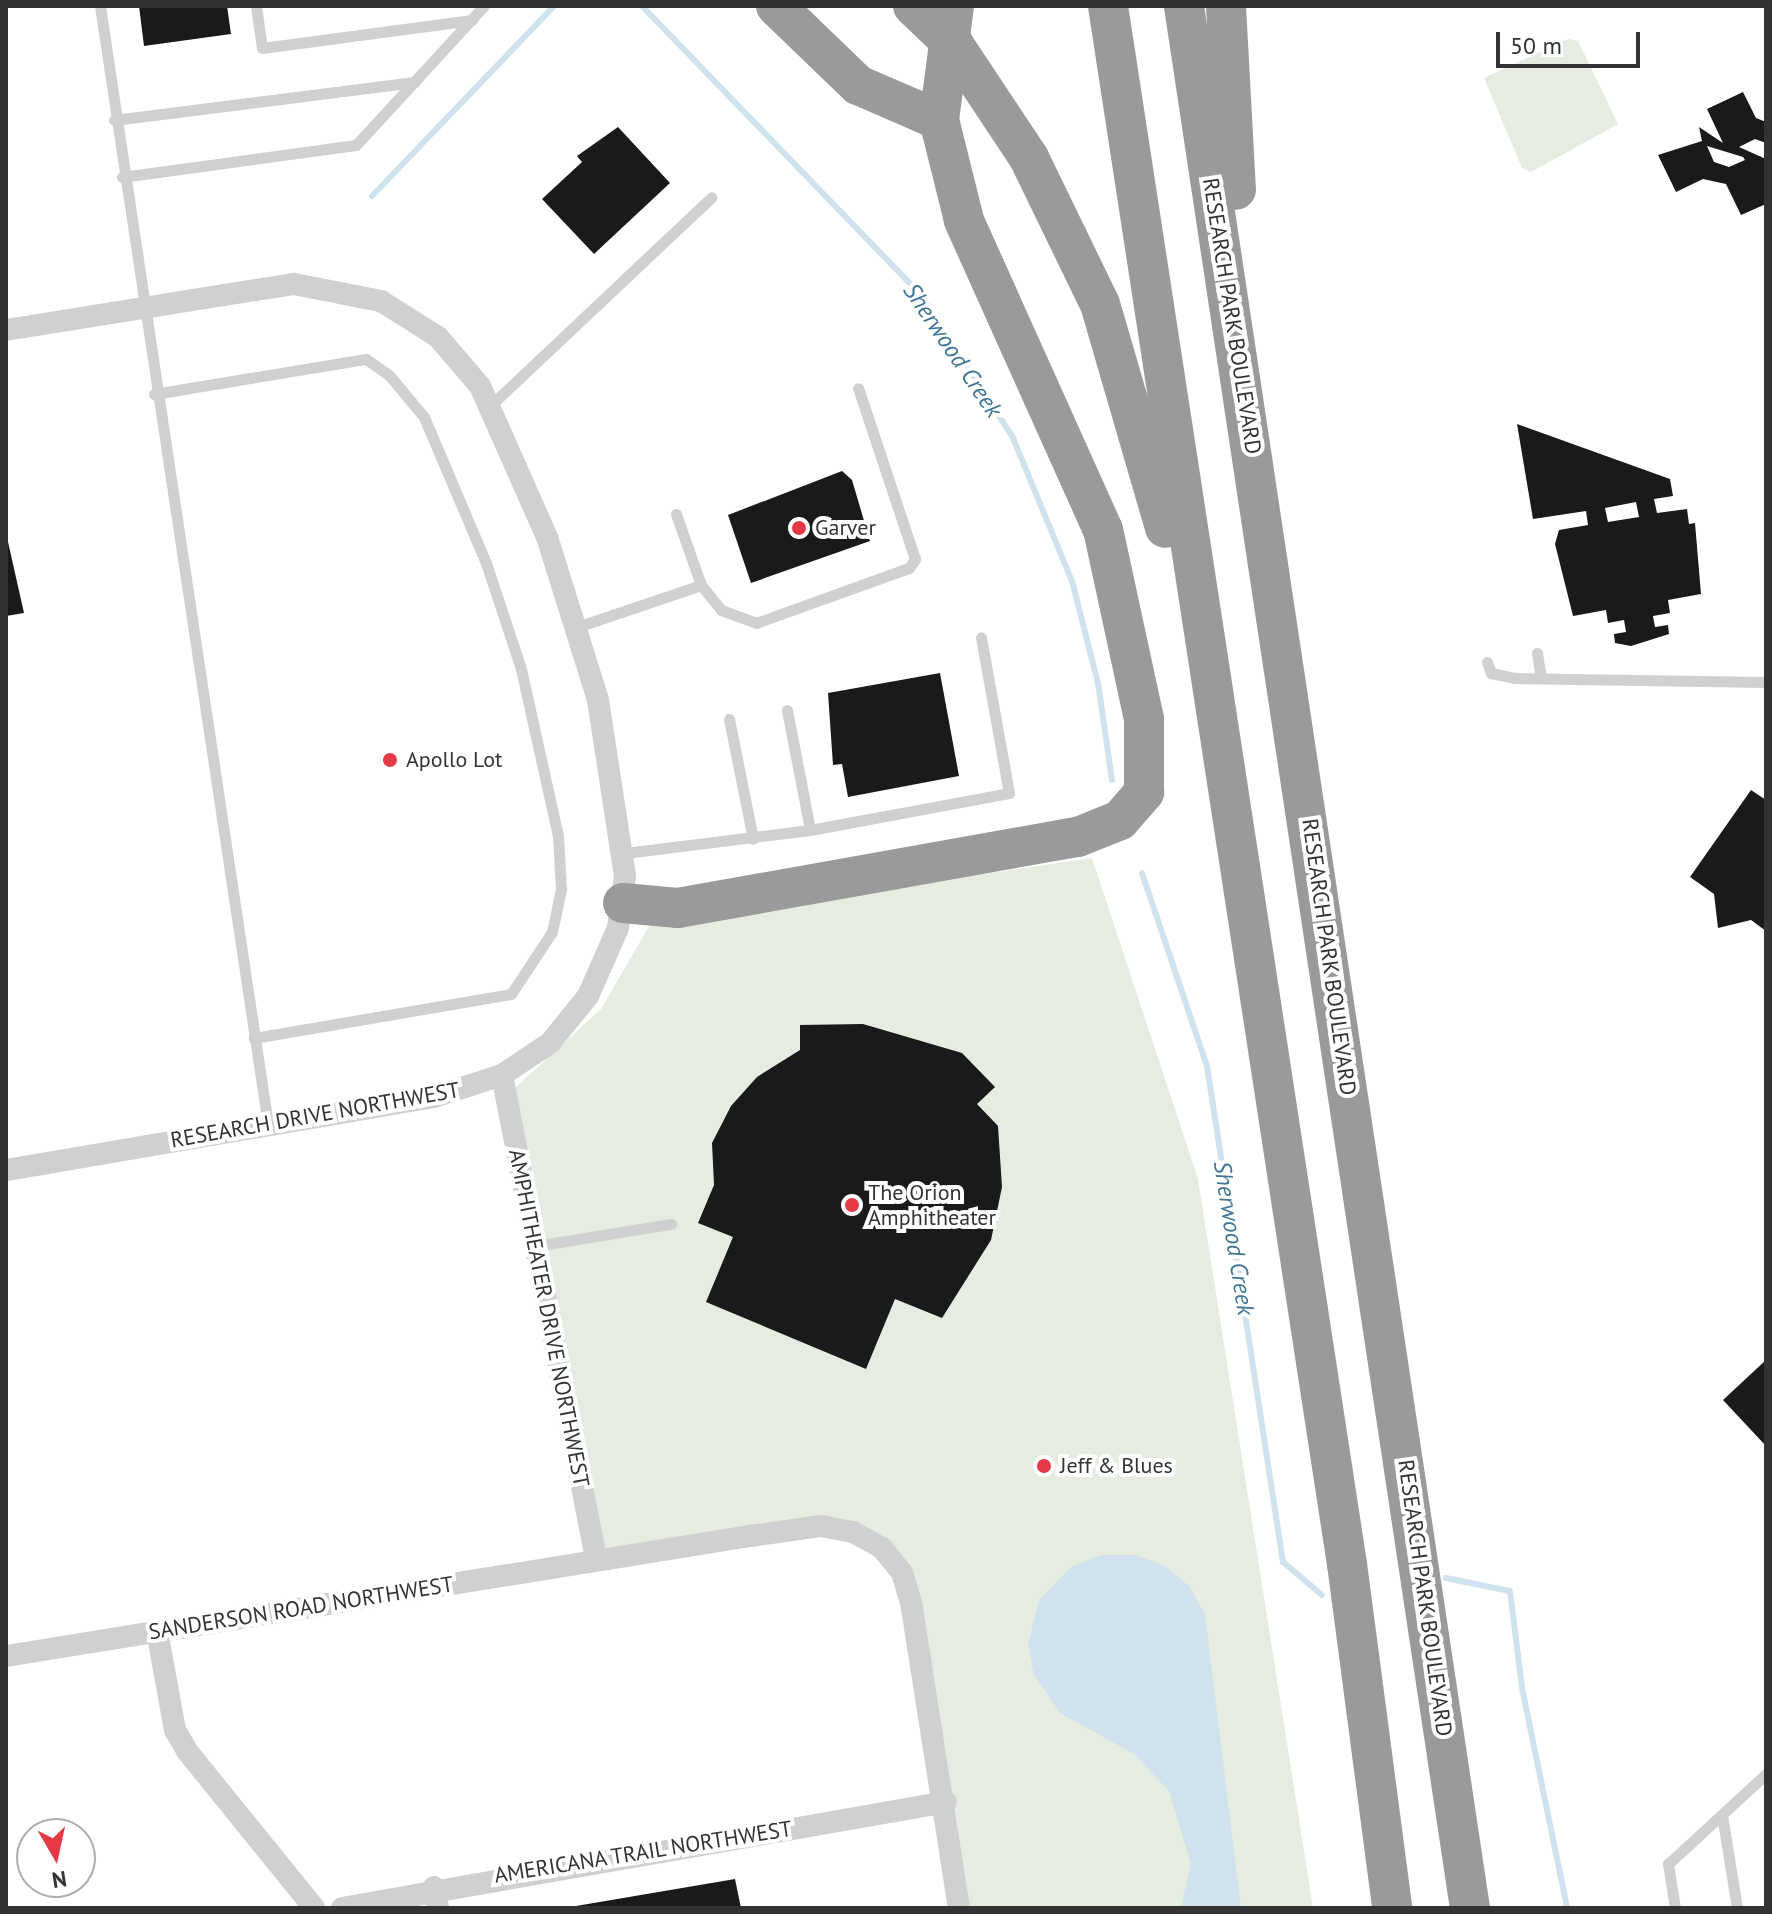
<!DOCTYPE html>
<html>
<head>
<meta charset="utf-8">
<style>
  body { margin:0 }
  #map { position:relative; width:1772px; height:1914px; overflow:hidden; background:#fff; font-family:"PT Sans",sans-serif }
  div>[style] { position:absolute }
  .green>* { inset:0; background:#e6ecdf }
  .water>* { inset:0; background:#cfe2ee }
  .stream>* { height:6px; margin:-3px; padding:0 3px; transform-origin:3px; border-radius:3px; background:#cfe2ee }
  .building>* { inset:0; background:#1a1a1a }
  .service>* { height:11px; margin:-5.5px; padding:0 5.5px; transform-origin:5.5px; border-radius:5.5px; background:#d0d0d0 }
  .minor>* { height:22px; margin:-11px; padding:0 11px; transform-origin:11px; border-radius:11px; background:#d0d0d0 }
  .motorway>* { height:40px; margin:-20px; padding:0 20px; transform-origin:20px; border-radius:20px; background:#9a9a9a }
  .motorway-bridge>* { height:40px; margin:-20px; padding:0 20px; transform-origin:20px; border-radius:20px; background:#9a9a9a }
  .dots>* { width:22px; height:22px; translate:-50% -50%; box-sizing:border-box; border:4px solid #fff; border-radius:50% }
  span { translate:-50% -50%; white-space:nowrap; text-align:center; line-height:1.15; -webkit-text-stroke:8px #fff; paint-order:stroke }
  .street-label { font-size:22px; color:#333 }
  .poi-label { font-size:22px; color:#333 }
  .left { translate:0 -50%; text-align:left }
  .water-label { font-size:24px; color:#3f7597; font-style:italic }
  .frame { position:absolute; inset:0; border:8px solid #333; pointer-events:none }
  .north { position:absolute; left:16px; top:1818px; width:80px; height:80px; box-sizing:border-box; background:#fff; border:2px solid #adadad; border-radius:50%; rotate:171deg; font-size:22px; font-weight:700; line-height:32px; text-align:center; color:#333 }
  .north::after { content:''; display:block; margin:auto; width:28px; height:36px; background:#e63946; clip-path:polygon(50% 0,100% 100%,50% 72%,0 100%) }
  .scale { position:absolute; left:1496px; top:32px; width:144px; height:36px; box-sizing:border-box; border:4px solid #333; border-top:0; padding-left:10px; font-size:24px; line-height:28px; white-space:nowrap; color:#333; -webkit-text-stroke:6px #fff; paint-order:stroke }
</style>
</head>
<body>
<div id="map">
  <div class="green">
    <i style="clip-path:polygon(1568px 39px,1578px 41px,1618px 124px,1531px 172px,1522px 168px,1484px 78px)"></i>
    <i style="clip-path:polygon(1092px 858px,1198px 1179px,1313px 1908px,957px 1908px,902px 1573px,853px 1532px,596px 1560px,515px 1088px,601px 1009px,651px 923px)"></i>
  </div>
  <div class="water">
    <i style="clip-path:polygon(1101px 1555px,1134px 1555px,1164px 1565px,1189px 1586px,1205px 1614px,1241px 1908px,1181px 1908px,1191px 1864px,1169px 1791px,1134px 1754px,1060px 1713px,1034px 1675px,1028px 1645px,1039px 1600px,1071px 1567px)"></i>
  </div>
  <div class="stream">
    <i style="left:642px;top:6px;width:403px;rotate:46deg"></i>
    <i style="left:922px;top:296px;width:169px;rotate:57.3deg"></i>
    <i style="left:1013px;top:438px;width:155px;rotate:67.6deg"></i>
    <i style="left:1072px;top:581px;width:105px;rotate:75.7deg"></i>
    <i style="left:1098px;top:683px;width:98px;rotate:81.8deg"></i>
    <i style="left:372px;top:196px;width:263px;rotate:-46.2deg"></i>
    <i style="left:1142px;top:873px;width:204px;rotate:71.4deg"></i>
    <i style="left:1207px;top:1066px;width:502px;rotate:81.29deg"></i>
    <i style="left:1283px;top:1562px;width:51px;rotate:40.2deg"></i>
    <i style="left:1446px;top:1578px;width:65px;rotate:11.5deg"></i>
    <i style="left:1510px;top:1591px;width:98px;rotate:82.9deg"></i>
    <i style="left:1522px;top:1688px;width:225px;rotate:78.4deg"></i>
  </div>
  <div class="building">
    <i style="clip-path:polygon(139px 6px,227px 6px,231px 34px,144px 46px)"></i>
    <i style="clip-path:polygon(evenodd,1743px 92px,1756px 118px,1766px 122px,1766px 143px,1755px 139px,1739px 147px,1766px 159px,1766px 204px,1741px 215px,1726px 184px,1703px 179px,1676px 192px,1658px 155px,1702px 141px,1699px 127px,1723px 143px,1707px 109px,1743px 92px,1707px 146px,1743px 157px,1745px 160px,1729px 167px,1714px 162px,1707px 146px)"></i>
    <i style="clip-path:polygon(618px 127px,670px 183px,594px 254px,542px 199px,582px 162px,577px 156px)"></i>
    <i style="clip-path:polygon(evenodd,1517px 424px,1670px 479px,1673px 496px,1654px 499px,1657px 513px,1687px 509px,1689px 524px,1695px 523px,1701px 594px,1668px 600px,1670px 613px,1653px 616px,1655px 627px,1668px 625px,1669px 634px,1631px 646px,1615px 643px,1614px 634px,1626px 632px,1624px 620px,1608px 623px,1606px 610px,1573px 616px,1555px 544px,1559px 530px,1588px 525px,1586px 511px,1533px 519px,1517px 424px,1636px 502px,1639px 517px,1608px 522px,1605px 508px,1636px 502px)"></i>
    <i style="clip-path:polygon(842px 471px,852px 480px,870px 541px,751px 583px,728px 515px)"></i>
    <i style="clip-path:polygon(6px 533px,24px 613px,6px 616px)"></i>
    <i style="clip-path:polygon(940px 673px,959px 776px,848px 797px,842px 764px,833px 765px,828px 693px)"></i>
    <i style="clip-path:polygon(1751px 790px,1766px 800px,1766px 931px,1751px 920px,1718px 928px,1714px 894px,1690px 877px)"></i>
    <i style="clip-path:polygon(863px 1024px,962px 1053px,995px 1087px,977px 1104px,998px 1126px,1002px 1187px,991px 1240px,942px 1318px,895px 1299px,866px 1369px,706px 1302px,733px 1237px,698px 1223px,714px 1185px,712px 1143px,731px 1106px,757px 1077px,800px 1050px,800px 1025px)"></i>
    <i style="clip-path:polygon(1766px 1360px,1766px 1446px,1723px 1400px)"></i>
    <i style="clip-path:polygon(735px 1879px,741px 1908px,576px 1908px,576px 1906px)"></i>
  </div>
  <div class="service">
    <i style="left:100px;top:6px;width:1132px;rotate:81.46deg"></i>
    <i style="left:256px;top:6px;width:42px;rotate:81.9deg"></i>
    <i style="left:262px;top:48px;width:212px;rotate:-7.6deg"></i>
    <i style="left:114px;top:120px;width:303px;rotate:-7.2deg"></i>
    <i style="left:122px;top:177px;width:236px;rotate:-7.8deg"></i>
    <i style="left:356px;top:145px;width:189px;rotate:-47.4deg"></i>
    <i style="left:154px;top:394px;width:215px;rotate:-9.4deg"></i>
    <i style="left:366px;top:359px;width:28px;rotate:35deg"></i>
    <i style="left:389px;top:375px;width:55px;rotate:50.2deg"></i>
    <i style="left:424px;top:417px;width:159px;rotate:67deg"></i>
    <i style="left:486px;top:563px;width:112px;rotate:71.7deg"></i>
    <i style="left:521px;top:669px;width:171px;rotate:77.5deg"></i>
    <i style="left:558px;top:836px;width:53px;rotate:86.8deg"></i>
    <i style="left:561px;top:889px;width:44px;rotate:101.8deg"></i>
    <i style="left:552px;top:932px;width:74px;rotate:123.5deg"></i>
    <i style="left:511px;top:994px;width:261px;rotate:170.3deg"></i>
    <i style="left:491px;top:405px;width:303px;rotate:-43.3deg"></i>
    <i style="left:676px;top:514px;width:75px;rotate:70.6deg"></i>
    <i style="left:577px;top:627px;width:131px;rotate:-18.7deg"></i>
    <i style="left:701px;top:585px;width:32px;rotate:51deg"></i>
    <i style="left:721px;top:610px;width:37px;rotate:20deg"></i>
    <i style="left:756px;top:623px;width:163px;rotate:-19.8deg"></i>
    <i style="left:909px;top:568px;width:11px;rotate:-56deg"></i>
    <i style="left:915px;top:559px;width:180px;rotate:-108.4deg"></i>
    <i style="left:1537px;top:653px;width:25px;rotate:81deg"></i>
    <i style="left:1487px;top:662px;width:12px;rotate:70deg"></i>
    <i style="left:1491px;top:673px;width:24px;rotate:12deg"></i>
    <i style="left:1514px;top:678px;width:252px;rotate:0.9deg"></i>
    <i style="left:787px;top:710px;width:122px;rotate:79.1deg"></i>
    <i style="left:729px;top:719px;width:122px;rotate:78.7deg"></i>
    <i style="left:625px;top:853px;width:186px;rotate:-7.1deg"></i>
    <i style="left:810px;top:830px;width:202px;rotate:-10.5deg"></i>
    <i style="left:1009px;top:793px;width:158px;rotate:-100.2deg"></i>
    <i style="left:535px;top:1246px;width:138px;rotate:-9.2deg"></i>
    <i style="left:1722px;top:1815px;width:94px;rotate:80.8deg"></i>
    <i style="left:1675px;top:1908px;width:45px;rotate:-99deg"></i>
    <i style="left:1668px;top:1864px;width:133px;rotate:-42.6deg"></i>
  </div>
  <div class="minor">
    <i style="left:6px;top:330px;width:292px;rotate:-9.1deg"></i>
    <i style="left:294px;top:284px;width:89px;rotate:11.1deg"></i>
    <i style="left:381px;top:301px;width:67px;rotate:32.3deg"></i>
    <i style="left:438px;top:337px;width:65px;rotate:49.4deg"></i>
    <i style="left:480px;top:386px;width:165px;rotate:66.1deg"></i>
    <i style="left:547px;top:537px;width:171px;rotate:72.6deg"></i>
    <i style="left:598px;top:700px;width:178px;rotate:81.3deg"></i>
    <i style="left:625px;top:876px;width:52px;rotate:97.7deg"></i>
    <i style="left:618px;top:928px;width:74px;rotate:113.8deg"></i>
    <i style="left:588px;top:996px;width:60px;rotate:129deg"></i>
    <i style="left:550px;top:1043px;width:58px;rotate:146.3deg"></i>
    <i style="left:502px;top:1075px;width:71px;rotate:162.1deg"></i>
    <i style="left:434px;top:1097px;width:434px;rotate:170.3deg"></i>
    <i style="left:502px;top:1075px;width:494px;rotate:79deg"></i>
    <i style="left:157px;top:1631px;width:101px;rotate:79.7deg"></i>
    <i style="left:175px;top:1730px;width:24px;rotate:60deg"></i>
    <i style="left:187px;top:1751px;width:202px;rotate:51deg"></i>
    <i style="left:6px;top:1656px;width:754px;rotate:-9.16deg"></i>
    <i style="left:750px;top:1536px;width:72px;rotate:-8deg"></i>
    <i style="left:821px;top:1526px;width:33px;rotate:11deg"></i>
    <i style="left:853px;top:1532px;width:33px;rotate:29deg"></i>
    <i style="left:882px;top:1548px;width:32px;rotate:51deg"></i>
    <i style="left:902px;top:1573px;width:30px;rotate:73deg"></i>
    <i style="left:911px;top:1602px;width:310px;rotate:81.1deg"></i>
    <i style="left:434px;top:1887px;width:21px;rotate:79deg"></i>
    <i style="left:342px;top:1908px;width:613px;rotate:-9.95deg"></i>
  </div>
  <div class="motorway">
    <i style="left:776px;top:6px;width:114px;rotate:43.9deg"></i>
    <i style="left:858px;top:85px;width:88px;rotate:23.4deg"></i>
    <i style="left:1108px;top:6px;width:1576px;rotate:81.28deg"></i>
    <i style="left:1347px;top:1564px;width:347px;rotate:82.5deg"></i>
    <i style="left:1184px;top:6px;width:1923px;rotate:81.45deg"></i>
    <i style="left:1226px;top:6px;width:184px;rotate:86.9deg"></i>
    <i style="left:1029px;top:158px;width:162px;rotate:64.1deg"></i>
    <i style="left:1100px;top:304px;width:233px;rotate:73.8deg"></i>
    <i style="left:623px;top:903px;width:55px;rotate:5.2deg"></i>
    <i style="left:678px;top:908px;width:406px;rotate:-10.1deg"></i>
    <i style="left:1078px;top:837px;width:45px;rotate:-22deg"></i>
    <i style="left:1120px;top:820px;width:37px;rotate:-49deg"></i>
    <i style="left:1144px;top:792px;width:73px;rotate:-90deg"></i>
    <i style="left:1144px;top:719px;width:193px;rotate:-102.2deg"></i>
    <i style="left:1103px;top:530px;width:340px;rotate:-114.2deg"></i>
    <i style="left:964px;top:220px;width:103px;rotate:-104deg"></i>
    <i style="left:939px;top:120px;width:115px;rotate:-82.5deg"></i>
  </div>
  <div class="motorway-bridge">
    <i style="left:913px;top:6px;width:57px;rotate:43.6deg"></i>
    <i style="left:954px;top:45px;width:136px;rotate:56.4deg"></i>
  </div>
  <div class="dots">
    <i style="left:799px;top:528px;background:#e63946"></i>
    <i style="left:390px;top:760px;background:#e63946"></i>
    <i style="left:852px;top:1205px;background:#e63946"></i>
    <i style="left:1044px;top:1466px;background:#e63946"></i>
  </div>
  <div class="street-label">
    <span style="left:1232px;top:316px;rotate:81deg">RESEARCH PARK BOULEVARD</span>
    <span style="left:1329px;top:957px;rotate:82deg">RESEARCH PARK BOULEVARD</span>
    <span style="left:315px;top:1115px;rotate:-10deg">RESEARCH DRIVE NORTHWEST</span>
    <span style="left:549px;top:1318px;rotate:79deg">AMPHITHEATER DRIVE NORTHWEST</span>
    <span style="left:1425px;top:1598px;rotate:82deg">RESEARCH PARK BOULEVARD</span>
    <span style="left:301px;top:1608px;rotate:-9deg">SANDERSON ROAD NORTHWEST</span>
    <span style="left:643px;top:1852px;rotate:-9deg">AMERICANA TRAIL NORTHWEST</span>
  </div>
  <div class="poi-label">
    <span class="left" style="left:815px;top:528px">Garver</span>
    <span class="left" style="left:406px;top:760px">Apollo Lot</span>
    <span class="left" style="left:868px;top:1205px">The Orion<br>Amphitheater</span>
    <span class="left" style="left:1060px;top:1466px">Jeff &amp; Blues</span>
  </div>
  <div class="water-label">
    <span style="left:953px;top:350px;rotate:56deg">Sherwood Creek</span>
    <span style="left:1234px;top:1238px;rotate:81deg">Sherwood Creek</span>
  </div>
  <div class="frame"></div>
  <div class="north">N</div>
  <div class="scale">50 m</div>
</div>
</body>
</html>
